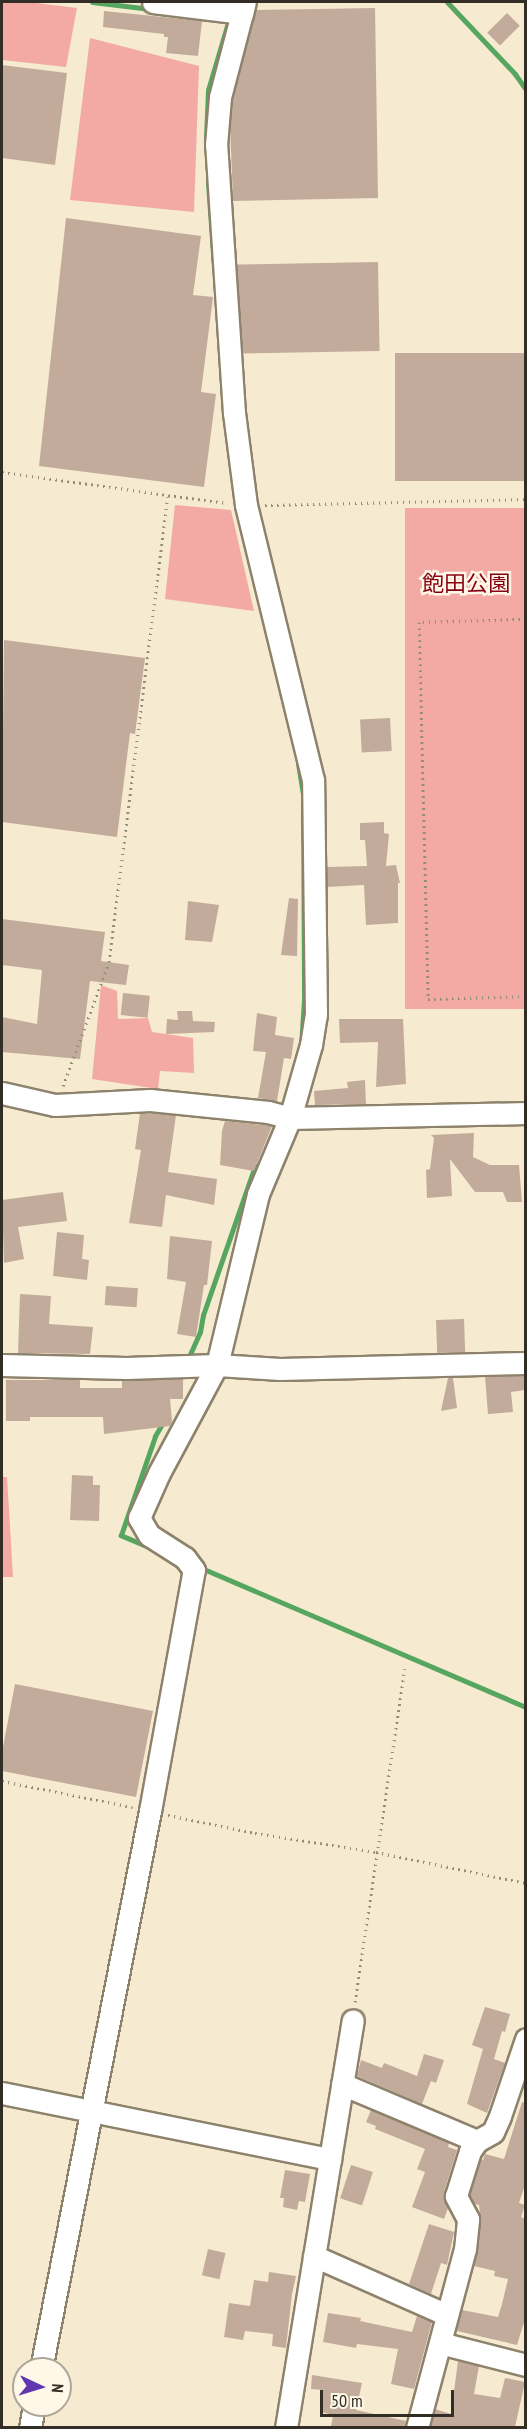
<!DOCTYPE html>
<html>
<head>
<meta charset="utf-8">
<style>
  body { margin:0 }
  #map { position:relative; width:527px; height:2429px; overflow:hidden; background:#f6ead1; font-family:"PT Sans Narrow","Noto Sans JP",sans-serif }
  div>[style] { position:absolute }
  .green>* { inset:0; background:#f3aaa4; transform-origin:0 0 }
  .stream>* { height:5px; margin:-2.5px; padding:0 2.5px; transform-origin:2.5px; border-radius:2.5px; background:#56a660 }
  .building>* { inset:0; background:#c3ab9b; transform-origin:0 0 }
  .path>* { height:3px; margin-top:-1.5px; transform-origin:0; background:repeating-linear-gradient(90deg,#958d7c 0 1.5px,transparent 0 6px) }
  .roads { filter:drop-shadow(2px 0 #8d826b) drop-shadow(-2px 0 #8d826b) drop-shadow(0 2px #8d826b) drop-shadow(0 -2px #8d826b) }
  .minor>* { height:21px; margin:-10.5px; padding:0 10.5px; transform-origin:10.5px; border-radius:10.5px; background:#fff }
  span { translate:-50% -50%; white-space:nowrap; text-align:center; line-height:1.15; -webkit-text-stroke:5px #fff8e8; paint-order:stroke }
  .park-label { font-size:22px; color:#870011 }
  .frame { position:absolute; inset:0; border:3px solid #332e25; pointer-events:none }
  .north { position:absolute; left:12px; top:2357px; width:60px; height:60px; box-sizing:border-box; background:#fff8e8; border:2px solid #ada79a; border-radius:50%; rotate:94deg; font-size:16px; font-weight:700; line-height:24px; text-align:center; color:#332e25 }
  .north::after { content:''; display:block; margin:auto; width:21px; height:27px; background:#6137af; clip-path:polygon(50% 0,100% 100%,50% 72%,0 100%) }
  .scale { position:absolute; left:320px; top:2390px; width:134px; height:27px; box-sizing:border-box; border:3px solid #332e25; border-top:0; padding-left:8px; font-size:18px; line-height:21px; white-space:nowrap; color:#332e25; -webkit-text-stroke:4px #fff8e8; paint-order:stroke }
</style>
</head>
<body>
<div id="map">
  <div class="green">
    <i style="clip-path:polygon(2px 2px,29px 2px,77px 8px,66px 67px,2px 60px)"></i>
    <i style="clip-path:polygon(90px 38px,199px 66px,194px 212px,70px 200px)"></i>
    <i style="clip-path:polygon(175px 505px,231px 510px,254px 611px,165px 599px)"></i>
    <i style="left:525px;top:508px;width:501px;height:120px;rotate:90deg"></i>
    <i style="clip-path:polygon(101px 985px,117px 991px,118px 1019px,148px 1018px,152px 1032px,193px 1038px,194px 1073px,160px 1071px,158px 1089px,92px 1079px)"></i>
    <i style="clip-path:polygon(2px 1477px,7px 1477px,13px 1577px,2px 1577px)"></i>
  </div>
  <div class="stream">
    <i style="left:92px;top:2px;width:59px;rotate:6.8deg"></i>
    <i style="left:447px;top:2px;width:99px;rotate:46.6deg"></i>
    <i style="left:515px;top:74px;width:19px;rotate:55deg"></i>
    <i style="left:206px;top:138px;width:48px;rotate:-87.6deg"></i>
    <i style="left:208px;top:90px;width:74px;rotate:-73.5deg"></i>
    <i style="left:229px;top:19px;width:4px;rotate:180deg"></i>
    <i style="left:208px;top:183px;width:84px;rotate:85.9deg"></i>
    <i style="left:298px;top:763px;width:30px;rotate:81deg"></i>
    <i style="left:303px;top:793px;width:207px;rotate:89.7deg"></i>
    <i style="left:304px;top:1000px;width:47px;rotate:93.7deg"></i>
    <i style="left:187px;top:1361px;width:32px;rotate:-66deg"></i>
    <i style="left:200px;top:1332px;width:17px;rotate:-80deg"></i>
    <i style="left:203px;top:1315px;width:158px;rotate:-70.8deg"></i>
    <i style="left:151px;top:1548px;width:33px;rotate:-157deg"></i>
    <i style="left:121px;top:1535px;width:105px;rotate:-71deg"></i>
    <i style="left:155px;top:1436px;width:16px;rotate:-60deg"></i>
    <i style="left:199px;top:1567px;width:356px;rotate:23.2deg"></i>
  </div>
  <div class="building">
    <i style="clip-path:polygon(375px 8px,378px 198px,233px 201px,230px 125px,233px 99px,256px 10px)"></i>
    <i style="clip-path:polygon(104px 11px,202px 21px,198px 56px,166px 53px,168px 37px,164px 37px,164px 34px,103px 27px)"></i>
    <i style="left:507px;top:13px;width:18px;height:28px;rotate:45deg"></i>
    <i style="clip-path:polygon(2px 65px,67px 73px,55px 165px,2px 158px)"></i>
    <i style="clip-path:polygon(66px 218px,201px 236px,193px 295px,213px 297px,201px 392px,216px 394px,204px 487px,39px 466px)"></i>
    <i style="left:378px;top:262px;width:89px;height:141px;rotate:89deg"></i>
    <i style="left:525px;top:353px;width:128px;height:130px;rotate:90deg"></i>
    <i style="clip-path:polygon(4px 640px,145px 658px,135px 734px,130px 733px,117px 837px,2px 822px)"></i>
    <i style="left:390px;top:718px;width:33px;height:30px;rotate:87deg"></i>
    <i style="clip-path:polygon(384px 822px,384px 833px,389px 834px,386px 866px,396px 865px,400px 883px,398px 883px,398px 923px,366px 925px,364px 885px,327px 887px,327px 867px,367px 866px,365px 840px,360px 840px,360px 823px)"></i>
    <i style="clip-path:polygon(289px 898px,298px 899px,297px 956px,281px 955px)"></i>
    <i style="clip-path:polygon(188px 901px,219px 905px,212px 942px,185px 940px)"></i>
    <i style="clip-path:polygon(2px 919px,105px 932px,101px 961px,129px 965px,126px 985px,90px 981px,80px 1059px,2px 1052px,2px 1017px,37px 1024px,42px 970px,2px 965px)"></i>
    <i style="left:123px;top:993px;width:27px;height:22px;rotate:6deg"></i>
    <i style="clip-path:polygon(177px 1011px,192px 1011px,193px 1021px,215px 1022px,214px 1032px,166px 1034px,167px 1019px,178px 1020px)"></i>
    <i style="clip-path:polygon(257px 1013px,277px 1017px,275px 1035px,294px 1038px,291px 1059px,284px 1058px,277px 1101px,258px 1098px,266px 1052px,253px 1051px)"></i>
    <i style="clip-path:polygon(339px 1019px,403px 1019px,406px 1084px,376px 1087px,378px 1042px,340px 1043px)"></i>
    <i style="clip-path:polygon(365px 1080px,366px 1104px,315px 1105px,314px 1091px,348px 1088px,347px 1082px)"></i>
    <i style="clip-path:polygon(140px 1113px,176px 1115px,168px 1172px,217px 1179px,214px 1205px,166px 1195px,162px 1227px,129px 1223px,141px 1150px,135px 1149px)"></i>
    <i style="clip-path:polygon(225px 1121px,272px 1126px,254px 1171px,220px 1165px,222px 1131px)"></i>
    <i style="clip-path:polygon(474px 1133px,473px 1157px,490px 1165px,519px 1165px,522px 1202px,507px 1202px,503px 1192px,475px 1192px,450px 1159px,452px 1196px,427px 1198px,426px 1170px,430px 1169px,434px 1138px,431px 1135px)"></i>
    <i style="clip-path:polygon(63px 1192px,67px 1221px,18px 1227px,24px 1259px,4px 1263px,2px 1200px)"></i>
    <i style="clip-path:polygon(57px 1232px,84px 1235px,82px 1259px,89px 1260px,87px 1280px,53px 1276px)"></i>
    <i style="clip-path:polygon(170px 1236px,212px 1241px,207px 1285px,204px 1285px,196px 1337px,177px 1334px,186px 1282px,167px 1279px)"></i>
    <i style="left:106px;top:1286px;width:32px;height:19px;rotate:4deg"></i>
    <i style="clip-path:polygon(20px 1294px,51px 1296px,49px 1324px,93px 1327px,90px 1354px,18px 1353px)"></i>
    <i style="left:464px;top:1319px;width:33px;height:28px;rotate:88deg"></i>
    <i style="clip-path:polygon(525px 1376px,525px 1390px,511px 1392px,513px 1412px,488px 1414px,485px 1377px)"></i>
    <i style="clip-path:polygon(448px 1378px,453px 1378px,457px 1408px,441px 1411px)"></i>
    <i style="clip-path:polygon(183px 1379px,183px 1399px,170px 1399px,172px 1421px,170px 1426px,104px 1434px,103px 1417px,30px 1417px,30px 1421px,6px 1421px,6px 1380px,80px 1380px,80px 1388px,122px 1388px,122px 1381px)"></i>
    <i style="clip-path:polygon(72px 1475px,93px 1476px,93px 1485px,100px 1485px,99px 1521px,70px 1520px)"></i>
    <i style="clip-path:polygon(15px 1684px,153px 1711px,136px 1797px,2px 1771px,2px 1752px)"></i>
    <i style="clip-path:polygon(485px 2007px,510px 2014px,505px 2032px,502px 2031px,494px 2059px,505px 2063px,487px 2113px,467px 2104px,483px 2049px,472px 2045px)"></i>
    <i style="clip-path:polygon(424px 2054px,444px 2060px,436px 2083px,431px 2081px,422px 2104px,357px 2076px,361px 2060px,382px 2068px,384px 2063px,417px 2076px)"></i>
    <i style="clip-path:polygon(522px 2102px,525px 2103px,525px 2185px,519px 2203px,525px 2205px,521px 2217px,525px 2219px,525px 2319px,517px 2345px,457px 2331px,462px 2310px,498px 2317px,502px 2304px,508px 2279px,494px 2276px,495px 2271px,474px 2266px,481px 2220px,479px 2205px,474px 2204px,470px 2195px,481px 2159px,483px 2160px,485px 2154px,504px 2159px)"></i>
    <i style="clip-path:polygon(371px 2110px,449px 2143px,448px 2147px,457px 2150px,444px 2192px,448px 2208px,444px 2219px,412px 2207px,425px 2172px,417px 2169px,425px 2149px,375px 2129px,376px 2126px,366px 2122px)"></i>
    <i style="left:351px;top:2165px;width:23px;height:35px;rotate:18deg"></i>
    <i style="clip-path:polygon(285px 2170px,310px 2174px,305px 2202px,299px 2201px,297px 2210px,283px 2207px,284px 2198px,280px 2198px)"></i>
    <i style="clip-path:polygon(429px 2224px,454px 2232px,447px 2265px,441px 2263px,431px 2294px,409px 2284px)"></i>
    <i style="left:208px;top:2249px;width:18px;height:27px;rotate:13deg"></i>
    <i style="clip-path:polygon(269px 2272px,296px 2276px,292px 2294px,286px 2348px,272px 2346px,273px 2334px,245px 2331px,243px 2340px,224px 2337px,229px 2303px,250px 2306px,254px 2280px,268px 2282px)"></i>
    <i style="clip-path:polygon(328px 2313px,361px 2318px,360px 2321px,412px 2332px,417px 2316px,432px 2322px,414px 2389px,391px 2384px,398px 2349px,357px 2344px,356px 2348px,323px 2342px)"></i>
    <i style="clip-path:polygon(458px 2361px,479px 2366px,474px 2394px,500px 2398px,505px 2378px,525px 2382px,515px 2427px,430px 2427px,435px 2409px,451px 2414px)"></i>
    <i style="clip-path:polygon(312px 2375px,362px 2383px,356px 2410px,406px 2421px,405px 2427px,331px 2427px,333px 2415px,321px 2412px,323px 2390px,311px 2389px)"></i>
  </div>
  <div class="path">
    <i style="left:2px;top:472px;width:226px;rotate:7.9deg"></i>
    <i style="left:265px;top:505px;width:261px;rotate:-1.3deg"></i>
    <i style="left:526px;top:619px;width:107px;rotate:178.4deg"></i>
    <i style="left:419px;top:622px;width:377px;rotate:88.6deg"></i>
    <i style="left:428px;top:999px;width:98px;rotate:-1.8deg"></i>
    <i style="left:63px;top:1086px;width:132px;rotate:-69.6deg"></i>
    <i style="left:109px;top:962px;width:469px;rotate:-82.8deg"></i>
    <i style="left:2px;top:1781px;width:133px;rotate:11.3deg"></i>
    <i style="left:168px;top:1815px;width:89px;rotate:11.7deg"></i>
    <i style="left:255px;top:1833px;width:122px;rotate:8.9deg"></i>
    <i style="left:376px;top:1852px;width:153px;rotate:11.7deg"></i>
    <i style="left:355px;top:2002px;width:337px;rotate:-81.5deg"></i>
  </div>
  <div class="roads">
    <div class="minor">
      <i style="left:153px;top:2px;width:90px;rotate:7deg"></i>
      <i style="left:2px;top:1093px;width:54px;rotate:12.8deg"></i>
      <i style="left:55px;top:1105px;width:95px;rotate:-3deg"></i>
      <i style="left:150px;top:1100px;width:119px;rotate:5.8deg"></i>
      <i style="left:268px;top:1112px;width:23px;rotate:15deg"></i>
      <i style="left:290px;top:1118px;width:236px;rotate:-1.2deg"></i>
      <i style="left:2px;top:1365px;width:124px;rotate:1.4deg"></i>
      <i style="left:126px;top:1368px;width:91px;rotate:-1.9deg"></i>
      <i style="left:217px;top:1365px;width:63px;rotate:3.6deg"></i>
      <i style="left:280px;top:1369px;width:246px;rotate:-1.4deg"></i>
      <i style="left:342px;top:2084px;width:147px;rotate:22.9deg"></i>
      <i style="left:2px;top:2093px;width:335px;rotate:11.4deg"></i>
      <i style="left:314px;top:2256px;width:145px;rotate:23.9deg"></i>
      <i style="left:440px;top:2343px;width:89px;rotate:14.3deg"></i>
      <i style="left:41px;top:2369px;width:569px;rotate:-78.95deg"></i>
      <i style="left:150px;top:1811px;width:245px;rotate:-79.7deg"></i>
      <i style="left:194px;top:1570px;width:15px;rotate:-127deg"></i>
      <i style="left:185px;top:1558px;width:43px;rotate:-147.4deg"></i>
      <i style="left:149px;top:1535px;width:20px;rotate:-120deg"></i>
      <i style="left:139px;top:1518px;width:49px;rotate:-66deg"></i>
      <i style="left:159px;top:1473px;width:123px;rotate:-61.8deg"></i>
      <i style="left:217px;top:1365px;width:176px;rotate:-76.5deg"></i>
      <i style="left:258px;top:1194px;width:82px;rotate:-67.2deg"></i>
      <i style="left:290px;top:1118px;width:76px;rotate:-74deg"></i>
      <i style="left:311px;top:1045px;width:30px;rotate:-81deg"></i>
      <i style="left:316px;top:1015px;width:235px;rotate:-90.7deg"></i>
      <i style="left:313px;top:780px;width:283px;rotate:-103.7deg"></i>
      <i style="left:246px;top:505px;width:93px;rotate:-97.4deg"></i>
      <i style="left:234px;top:413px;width:269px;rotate:-93.8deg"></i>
      <i style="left:216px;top:145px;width:48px;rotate:-85.2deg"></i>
      <i style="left:220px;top:97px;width:98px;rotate:-75.3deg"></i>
      <i style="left:30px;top:2428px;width:23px;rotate:-80deg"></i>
      <i style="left:286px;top:2428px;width:413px;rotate:-80.7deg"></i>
      <i style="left:417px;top:2428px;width:185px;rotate:-75deg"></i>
      <i style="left:465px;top:2249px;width:30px;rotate:-84deg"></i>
      <i style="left:468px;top:2219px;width:26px;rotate:-118deg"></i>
      <i style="left:456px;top:2196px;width:47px;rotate:-72.7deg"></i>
      <i style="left:470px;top:2151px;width:12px;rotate:-55deg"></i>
      <i style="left:477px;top:2141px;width:18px;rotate:-29deg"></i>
      <i style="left:493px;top:2132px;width:17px;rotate:-66deg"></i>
      <i style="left:500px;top:2116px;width:81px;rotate:-71.3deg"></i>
    </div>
  </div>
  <div class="park-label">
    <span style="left:466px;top:584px">飽田公園</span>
  </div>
  <div class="frame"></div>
  <div class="north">N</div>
  <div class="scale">50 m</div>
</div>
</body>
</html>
